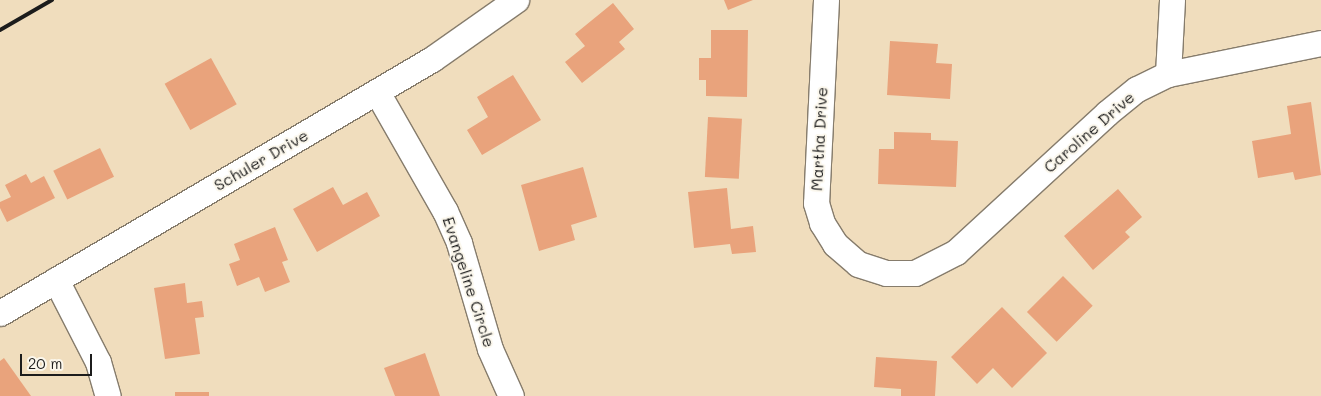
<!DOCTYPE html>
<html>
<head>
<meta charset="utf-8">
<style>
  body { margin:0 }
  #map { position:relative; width:1321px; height:396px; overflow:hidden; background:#f0ddbd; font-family:Mali,sans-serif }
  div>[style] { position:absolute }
  .building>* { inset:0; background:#e9a37c; transform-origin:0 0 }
  .roads { filter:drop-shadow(1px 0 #867c6c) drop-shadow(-1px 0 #867c6c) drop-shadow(0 1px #867c6c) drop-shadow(0 -1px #867c6c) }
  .minor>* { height:25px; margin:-12.5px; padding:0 12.5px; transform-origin:12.5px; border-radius:12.5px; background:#fff }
  .rail>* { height:4px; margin:-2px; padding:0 2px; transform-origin:2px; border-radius:2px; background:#1c1c1c }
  span { translate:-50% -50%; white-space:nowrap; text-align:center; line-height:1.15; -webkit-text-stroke:4px #fbf7ec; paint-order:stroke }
  .street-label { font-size:16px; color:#1c1c1c }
  .scale { position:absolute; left:20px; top:354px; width:72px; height:22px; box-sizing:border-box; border:2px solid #1c1c1c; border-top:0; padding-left:6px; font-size:15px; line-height:18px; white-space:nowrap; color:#1c1c1c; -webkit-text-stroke:4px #fbf7ec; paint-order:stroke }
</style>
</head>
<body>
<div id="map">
  <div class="building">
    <i style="clip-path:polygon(724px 0,753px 0,728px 10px)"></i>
    <i style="clip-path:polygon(613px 3px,634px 29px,619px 42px,625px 49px,582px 83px,565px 62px,585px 46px,575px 34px)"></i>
    <i style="clip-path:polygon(711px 30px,748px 30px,747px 97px,706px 96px,706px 80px,699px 80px,699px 58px,711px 58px)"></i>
    <i style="clip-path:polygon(890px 41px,938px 44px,936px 63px,952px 64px,950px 99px,887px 95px)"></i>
    <i style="left:211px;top:58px;width:53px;height:53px;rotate:61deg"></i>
    <i style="clip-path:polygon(513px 75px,541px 120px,482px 155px,467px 130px,488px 117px,477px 97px)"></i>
    <i style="clip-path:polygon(1311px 102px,1321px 175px,1295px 180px,1293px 172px,1258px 178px,1252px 141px,1291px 134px,1287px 106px)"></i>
    <i style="left:708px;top:117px;width:34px;height:60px;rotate:3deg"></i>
    <i style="clip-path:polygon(894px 132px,931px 133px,931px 140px,958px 141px,956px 187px,878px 184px,879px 149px,894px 149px)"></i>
    <i style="left:100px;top:148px;width:32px;height:52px;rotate:64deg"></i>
    <i style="clip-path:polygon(583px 167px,597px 217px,571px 225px,575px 240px,539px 251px,521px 185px)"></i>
    <i style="clip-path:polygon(26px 174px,31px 183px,44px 176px,55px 198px,7px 222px,0 208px,0 202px,11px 197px,5px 185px)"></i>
    <i style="clip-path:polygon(333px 187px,343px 205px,367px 192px,380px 216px,317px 252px,293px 209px)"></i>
    <i style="clip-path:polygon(727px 188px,731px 229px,753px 226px,756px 252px,732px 254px,730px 244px,694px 248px,688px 192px)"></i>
    <i style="clip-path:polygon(1118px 189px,1142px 217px,1125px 232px,1130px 237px,1093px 270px,1064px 236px)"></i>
    <i style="clip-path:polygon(275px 227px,288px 260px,282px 262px,290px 282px,265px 292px,259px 277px,237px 286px,229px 264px,240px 260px,234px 244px)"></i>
    <i style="left:1063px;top:276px;width:42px;height:51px;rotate:45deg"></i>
    <i style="clip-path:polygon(185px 283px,187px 303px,202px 301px,204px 317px,195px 318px,200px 354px,165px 359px,154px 288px)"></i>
    <i style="clip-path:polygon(1002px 307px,1047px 353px,1012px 388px,993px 368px,977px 384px,951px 357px)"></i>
    <i style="clip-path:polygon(425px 353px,440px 396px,395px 396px,384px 368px)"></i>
    <i style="clip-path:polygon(876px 357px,937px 361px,935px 396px,901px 396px,901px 389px,874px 387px)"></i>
    <i style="clip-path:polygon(4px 358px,31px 396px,0 396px,0 361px)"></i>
    <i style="left:175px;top:392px;width:34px;height:4px"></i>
  </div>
  <div class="roads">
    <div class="minor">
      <i style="left:826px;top:0;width:203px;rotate:92.8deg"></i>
      <i style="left:816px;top:203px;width:21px;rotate:73deg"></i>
      <i style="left:822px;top:223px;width:25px;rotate:58deg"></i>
      <i style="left:835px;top:244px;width:30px;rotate:41deg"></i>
      <i style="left:858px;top:264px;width:29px;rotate:18deg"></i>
      <i style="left:886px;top:273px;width:29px"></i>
      <i style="left:915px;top:273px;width:46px;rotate:-27.1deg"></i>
      <i style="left:956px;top:252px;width:205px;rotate:-42.6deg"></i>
      <i style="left:1107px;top:113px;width:38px;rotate:-39deg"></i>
      <i style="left:1137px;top:89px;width:34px;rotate:-26deg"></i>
      <i style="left:1168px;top:74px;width:156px;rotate:-11.5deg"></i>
      <i style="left:1168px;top:74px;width:74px;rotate:-86.9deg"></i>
      <i style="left:377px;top:92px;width:137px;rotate:60.3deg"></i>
      <i style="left:445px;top:211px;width:35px;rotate:66deg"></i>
      <i style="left:459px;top:243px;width:110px;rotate:73.7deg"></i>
      <i style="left:490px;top:349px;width:51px;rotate:65.9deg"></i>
      <i style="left:56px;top:280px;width:92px;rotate:62.9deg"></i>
      <i style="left:98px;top:362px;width:35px;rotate:74deg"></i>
      <i style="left:0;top:313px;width:501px;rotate:-30.45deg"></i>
      <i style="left:432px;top:59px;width:103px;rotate:-35.1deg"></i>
    </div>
  </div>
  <div class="rail">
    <i style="left:0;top:30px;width:60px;rotate:-30deg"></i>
  </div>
  <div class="street-label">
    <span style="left:1089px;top:132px;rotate:-41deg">Caroline Drive</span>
    <span style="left:819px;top:139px;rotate:-87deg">Martha Drive</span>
    <span style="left:261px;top:160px;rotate:-30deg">Schuler Drive</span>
    <span style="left:469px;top:282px;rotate:72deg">Evangeline Circle</span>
  </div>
  <div class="scale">20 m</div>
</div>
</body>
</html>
